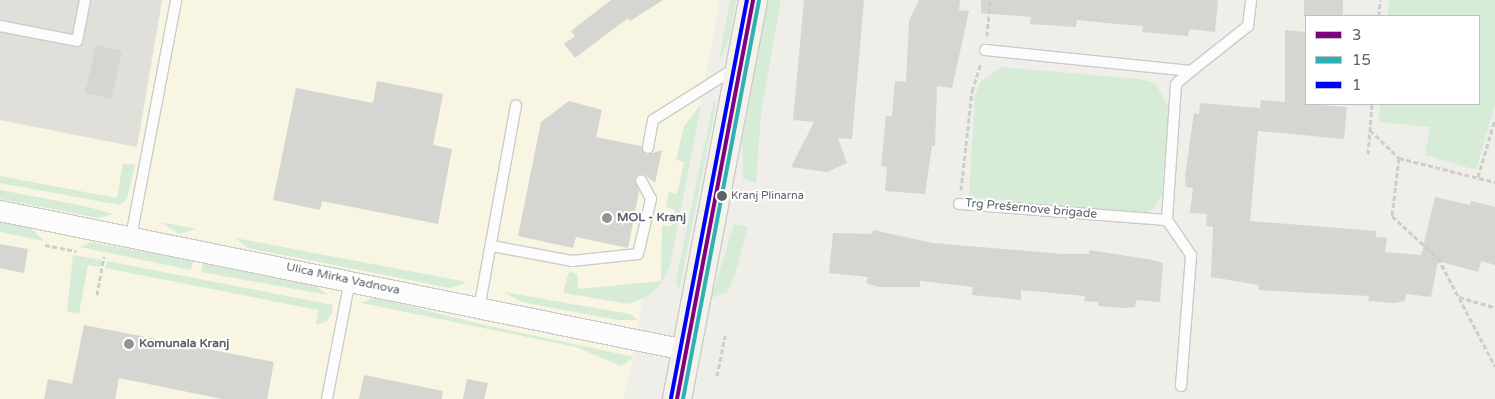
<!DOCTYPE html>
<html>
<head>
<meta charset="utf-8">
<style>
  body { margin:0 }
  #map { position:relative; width:1495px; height:399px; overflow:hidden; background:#efeee9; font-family:"Varela Round",sans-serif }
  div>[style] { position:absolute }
  .commercial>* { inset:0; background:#f8f5e3 }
  .industrial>* { inset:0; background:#e0dfda }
  .green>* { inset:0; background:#d6ecd6 }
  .building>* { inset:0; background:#d5d5d2; transform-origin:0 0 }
  .path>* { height:3px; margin-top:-1.5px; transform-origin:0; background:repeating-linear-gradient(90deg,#cacfcb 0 5px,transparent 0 7.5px) }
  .roads { filter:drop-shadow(1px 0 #cbcbca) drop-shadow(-1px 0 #cbcbca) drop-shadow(0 1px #cbcbca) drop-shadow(0 -1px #cbcbca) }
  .lane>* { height:10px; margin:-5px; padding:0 5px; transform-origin:5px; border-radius:5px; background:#fdfcfc }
  .street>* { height:20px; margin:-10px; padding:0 10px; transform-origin:10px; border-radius:10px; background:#fdfcfc }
  .primary>* { height:28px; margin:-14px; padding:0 14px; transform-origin:14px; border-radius:14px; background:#f4f3e9 }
  .bus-1>* { height:4px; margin:-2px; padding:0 2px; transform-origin:2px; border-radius:2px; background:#800080 }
  .bus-2>* { height:4px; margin:-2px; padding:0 2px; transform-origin:2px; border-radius:2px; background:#2fb0b4 }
  .bus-3>* { height:4px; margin:-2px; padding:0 2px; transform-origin:2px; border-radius:2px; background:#00f }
  .dots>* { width:14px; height:14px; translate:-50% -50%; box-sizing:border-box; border:2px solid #fff; border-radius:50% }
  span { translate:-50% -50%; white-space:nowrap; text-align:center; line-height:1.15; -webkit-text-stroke:4px #fff; paint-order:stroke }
  .bus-label { font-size:11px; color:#5e6268 }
  .left { translate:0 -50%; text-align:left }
  .street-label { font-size:12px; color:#5e6268 }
  .poi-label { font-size:12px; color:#5e6268; font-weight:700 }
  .legend { position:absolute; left:1305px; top:15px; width:175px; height:90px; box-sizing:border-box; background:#fff; border:1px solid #bfc0c3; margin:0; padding:6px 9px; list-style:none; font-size:15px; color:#5e6268 }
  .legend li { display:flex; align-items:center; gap:10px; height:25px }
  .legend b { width:25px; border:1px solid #bfc0c3 }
</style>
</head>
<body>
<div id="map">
  <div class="commercial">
    <i style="clip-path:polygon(162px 0,720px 0,670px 267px,662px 282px,642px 300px,634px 357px,623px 399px,0 399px,0 120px,137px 147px)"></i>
  </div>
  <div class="industrial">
    <i style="clip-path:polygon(0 0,162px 0,137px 147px,0 120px)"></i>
  </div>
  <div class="green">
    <i style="clip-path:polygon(730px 0,736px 0,729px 40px,719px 61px)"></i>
    <i style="clip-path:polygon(768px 0,781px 0,761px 113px,756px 183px,743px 179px,742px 143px)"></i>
    <i style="clip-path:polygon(1389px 0,1495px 0,1495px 105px,1476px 170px,1425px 155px,1430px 127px,1379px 122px,1380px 104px,1479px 104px,1479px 16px,1388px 16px)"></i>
    <i style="clip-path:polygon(1001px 67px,1140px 79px,1156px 84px,1169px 109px,1162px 194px,1155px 207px,1142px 215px,969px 197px,975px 94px,981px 81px)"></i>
    <i style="clip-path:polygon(714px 99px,716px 106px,679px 291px,676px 280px)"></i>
    <i style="clip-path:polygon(701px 104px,670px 267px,662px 282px,650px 295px,629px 304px,563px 293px,569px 271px,577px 274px,578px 289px,661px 281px,662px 225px,671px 227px,675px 210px,666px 207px,669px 192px,677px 194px,684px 162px,676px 160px,684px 126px)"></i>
    <i style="clip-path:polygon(123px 163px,135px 165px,127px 199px,120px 205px,0 183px,0 176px,117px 198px)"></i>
    <i style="clip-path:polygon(0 190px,84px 206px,114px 214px,99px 218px,0 199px)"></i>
    <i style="clip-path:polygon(0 222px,31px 228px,44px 241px,0 232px)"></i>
    <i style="clip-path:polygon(160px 222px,196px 229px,180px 234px)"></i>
    <i style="clip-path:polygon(734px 224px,748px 227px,738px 264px,728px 292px,711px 298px)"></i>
    <i style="clip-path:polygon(235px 238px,462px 281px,466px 283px,450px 288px,248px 248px)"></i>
    <i style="clip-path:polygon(91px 242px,193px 261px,191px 270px,80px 247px)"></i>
    <i style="clip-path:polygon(73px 255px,102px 260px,100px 267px,88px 265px,79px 314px,67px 311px)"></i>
    <i style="clip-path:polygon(107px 261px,333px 305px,332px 313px,327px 321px,316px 325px,318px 310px,105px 268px)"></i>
    <i style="clip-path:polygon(203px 263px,313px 284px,328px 295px,201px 272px)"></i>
    <i style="clip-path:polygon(504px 292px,630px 314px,638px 320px,617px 320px,522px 302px)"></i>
    <i style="clip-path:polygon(374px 297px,476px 323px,634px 357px,621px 366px,576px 347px,362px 303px)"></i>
  </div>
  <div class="building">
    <i style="clip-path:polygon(611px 0,663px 0,630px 21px,628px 18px,575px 58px,564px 44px,575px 36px,571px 31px)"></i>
    <i style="clip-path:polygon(804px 0,864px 0,852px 139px,838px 138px,847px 163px,827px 172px,791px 167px,814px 122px,793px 120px)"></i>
    <i style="clip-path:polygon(919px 0,960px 0,959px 10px,969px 11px,952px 88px,937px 86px,935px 146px,932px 146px,925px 194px,885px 191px,887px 167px,881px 166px,886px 116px,892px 116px,895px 81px,906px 82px,909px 21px)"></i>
    <i style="clip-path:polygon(981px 0,1218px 0,1215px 32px,1189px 29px,1188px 36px,1142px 32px,1143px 26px,1106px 23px,1077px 20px,1076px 27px,1030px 24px,1031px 17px,981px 13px)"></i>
    <i style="left:1304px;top:0;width:39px;height:16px"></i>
    <i style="clip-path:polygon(1285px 30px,1306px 32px,1306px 104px,1347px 107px,1344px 139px,1258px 131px,1250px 221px,1376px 231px,1376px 237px,1387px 238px,1385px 252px,1421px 255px,1435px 197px,1470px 205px,1471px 201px,1495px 207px,1495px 265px,1481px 261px,1478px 272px,1438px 261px,1431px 297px,1406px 294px,1405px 301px,1394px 303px,1368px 301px,1369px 296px,1258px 290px,1259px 285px,1211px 277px,1213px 227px,1206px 226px,1207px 214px,1190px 213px,1193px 188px,1186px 187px,1185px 176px,1194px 113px,1199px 114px,1200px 103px,1260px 108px,1261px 100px,1285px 102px)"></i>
    <i style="left:96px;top:45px;width:27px;height:49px;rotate:13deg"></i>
    <i style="clip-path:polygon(377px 81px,443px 94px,433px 145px,452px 149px,438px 224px,322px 201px,320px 210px,273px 200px,296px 88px,373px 103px)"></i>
    <i style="clip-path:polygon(569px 101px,602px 110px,596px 137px,641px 146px,646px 155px,662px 150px,655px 183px,644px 174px,635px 177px,639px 192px,628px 248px,576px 237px,573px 248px,518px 236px,541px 122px)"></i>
    <i style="clip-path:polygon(873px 230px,933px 243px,1063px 254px,1089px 254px,1089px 250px,1153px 260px,1163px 263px,1160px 302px,1136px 300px,1135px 307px,1123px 308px,1098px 306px,1098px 302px,1084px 301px,1085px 296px,1021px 290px,1021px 300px,972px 295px,973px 287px,920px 281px,920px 287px,878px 287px,866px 283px,868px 277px,829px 273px,833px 233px,872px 234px)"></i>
    <i style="clip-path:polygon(0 244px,28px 249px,24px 273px,0 268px)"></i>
    <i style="clip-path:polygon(84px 325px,274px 362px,267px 399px,222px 399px,119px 378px,115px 399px,44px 399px,48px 379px,72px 384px)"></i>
    <i style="clip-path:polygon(364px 375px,443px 391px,442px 399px,359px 399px)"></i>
    <i style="clip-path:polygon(467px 379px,488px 383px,484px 399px,463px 399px)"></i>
  </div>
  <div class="path">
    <i style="left:1379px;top:16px;width:16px;rotate:-86deg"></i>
    <i style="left:987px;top:36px;width:36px;rotate:-85deg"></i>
    <i style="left:1370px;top:130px;width:40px;rotate:44deg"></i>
    <i style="left:1399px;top:158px;width:58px;rotate:96.9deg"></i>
    <i style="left:1392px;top:216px;width:62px;rotate:42.4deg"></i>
    <i style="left:1438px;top:258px;width:122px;rotate:62.2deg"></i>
    <i style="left:1368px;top:154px;width:50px;rotate:-85.4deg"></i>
    <i style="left:1399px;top:158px;width:99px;rotate:14deg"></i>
    <i style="left:1478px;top:177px;width:60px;rotate:-73.7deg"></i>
    <i style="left:961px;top:190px;width:100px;rotate:-83.7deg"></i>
    <i style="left:972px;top:91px;width:28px;rotate:-72deg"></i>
    <i style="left:45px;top:245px;width:32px;rotate:11deg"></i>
    <i style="left:97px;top:295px;width:39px;rotate:-80deg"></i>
    <i style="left:1459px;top:297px;width:37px;rotate:16deg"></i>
    <i style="left:717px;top:376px;width:41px;rotate:-78.7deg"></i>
  </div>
  <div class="roads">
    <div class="lane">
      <i style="left:0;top:26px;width:78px;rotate:11deg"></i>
      <i style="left:77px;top:41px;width:42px;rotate:-79deg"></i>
      <i style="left:985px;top:50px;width:207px;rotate:5.8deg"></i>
      <i style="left:1191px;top:71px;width:73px;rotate:-38.3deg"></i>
      <i style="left:1248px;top:26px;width:26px;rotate:-83deg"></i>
      <i style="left:648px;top:148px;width:28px;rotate:-80deg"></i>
      <i style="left:653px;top:120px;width:99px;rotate:-32.2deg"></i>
      <i style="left:959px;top:204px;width:209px;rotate:4.4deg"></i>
      <i style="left:131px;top:237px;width:241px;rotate:-79.2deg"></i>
      <i style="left:492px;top:246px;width:81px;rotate:10.6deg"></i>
      <i style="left:572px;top:261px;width:66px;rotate:-6.1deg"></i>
      <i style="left:638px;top:254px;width:57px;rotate:-76.7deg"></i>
      <i style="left:651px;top:199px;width:21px;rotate:-118deg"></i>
      <i style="left:479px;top:309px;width:207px;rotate:-79.7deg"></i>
      <i style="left:1181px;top:386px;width:131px;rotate:-85.6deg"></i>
      <i style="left:1191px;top:255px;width:42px;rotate:-124.4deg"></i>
      <i style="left:1167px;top:220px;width:136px;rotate:-86.2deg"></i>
      <i style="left:1176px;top:84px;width:20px;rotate:-41deg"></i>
      <i style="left:327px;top:399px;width:121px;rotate:-79.1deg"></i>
    </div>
    <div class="street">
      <i style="left:0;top:211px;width:699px;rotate:11.47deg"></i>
    </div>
    <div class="primary">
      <i style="left:677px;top:399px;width:406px;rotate:-79.2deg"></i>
    </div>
  </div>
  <div class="bus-1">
    <i style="left:677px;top:399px;width:406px;rotate:-79.2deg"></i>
  </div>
  <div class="bus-2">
    <i style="left:683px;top:399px;width:405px;rotate:-79.2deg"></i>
  </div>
  <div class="bus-3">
    <i style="left:671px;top:398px;width:405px;rotate:-79.2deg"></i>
  </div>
  <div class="dots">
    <i style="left:722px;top:196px;background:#5e6268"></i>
    <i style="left:607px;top:218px;background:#919395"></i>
    <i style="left:129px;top:344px;background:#919395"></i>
  </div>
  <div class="bus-label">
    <span class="left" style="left:731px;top:196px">Kranj Plinarna</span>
  </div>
  <div class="street-label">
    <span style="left:1031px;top:209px;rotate:5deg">Trg Prešernove brigade</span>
    <span style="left:343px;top:279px;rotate:12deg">Ulica Mirka Vadnova</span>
  </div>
  <div class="poi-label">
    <span class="left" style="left:617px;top:218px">MOL - Kranj</span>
    <span class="left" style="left:139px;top:344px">Komunala Kranj</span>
  </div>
  <ul class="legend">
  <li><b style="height:6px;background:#800080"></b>3</li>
  <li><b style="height:6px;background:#2fb0b4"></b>15</li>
  <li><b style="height:6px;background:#00f"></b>1</li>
  </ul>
</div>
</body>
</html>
